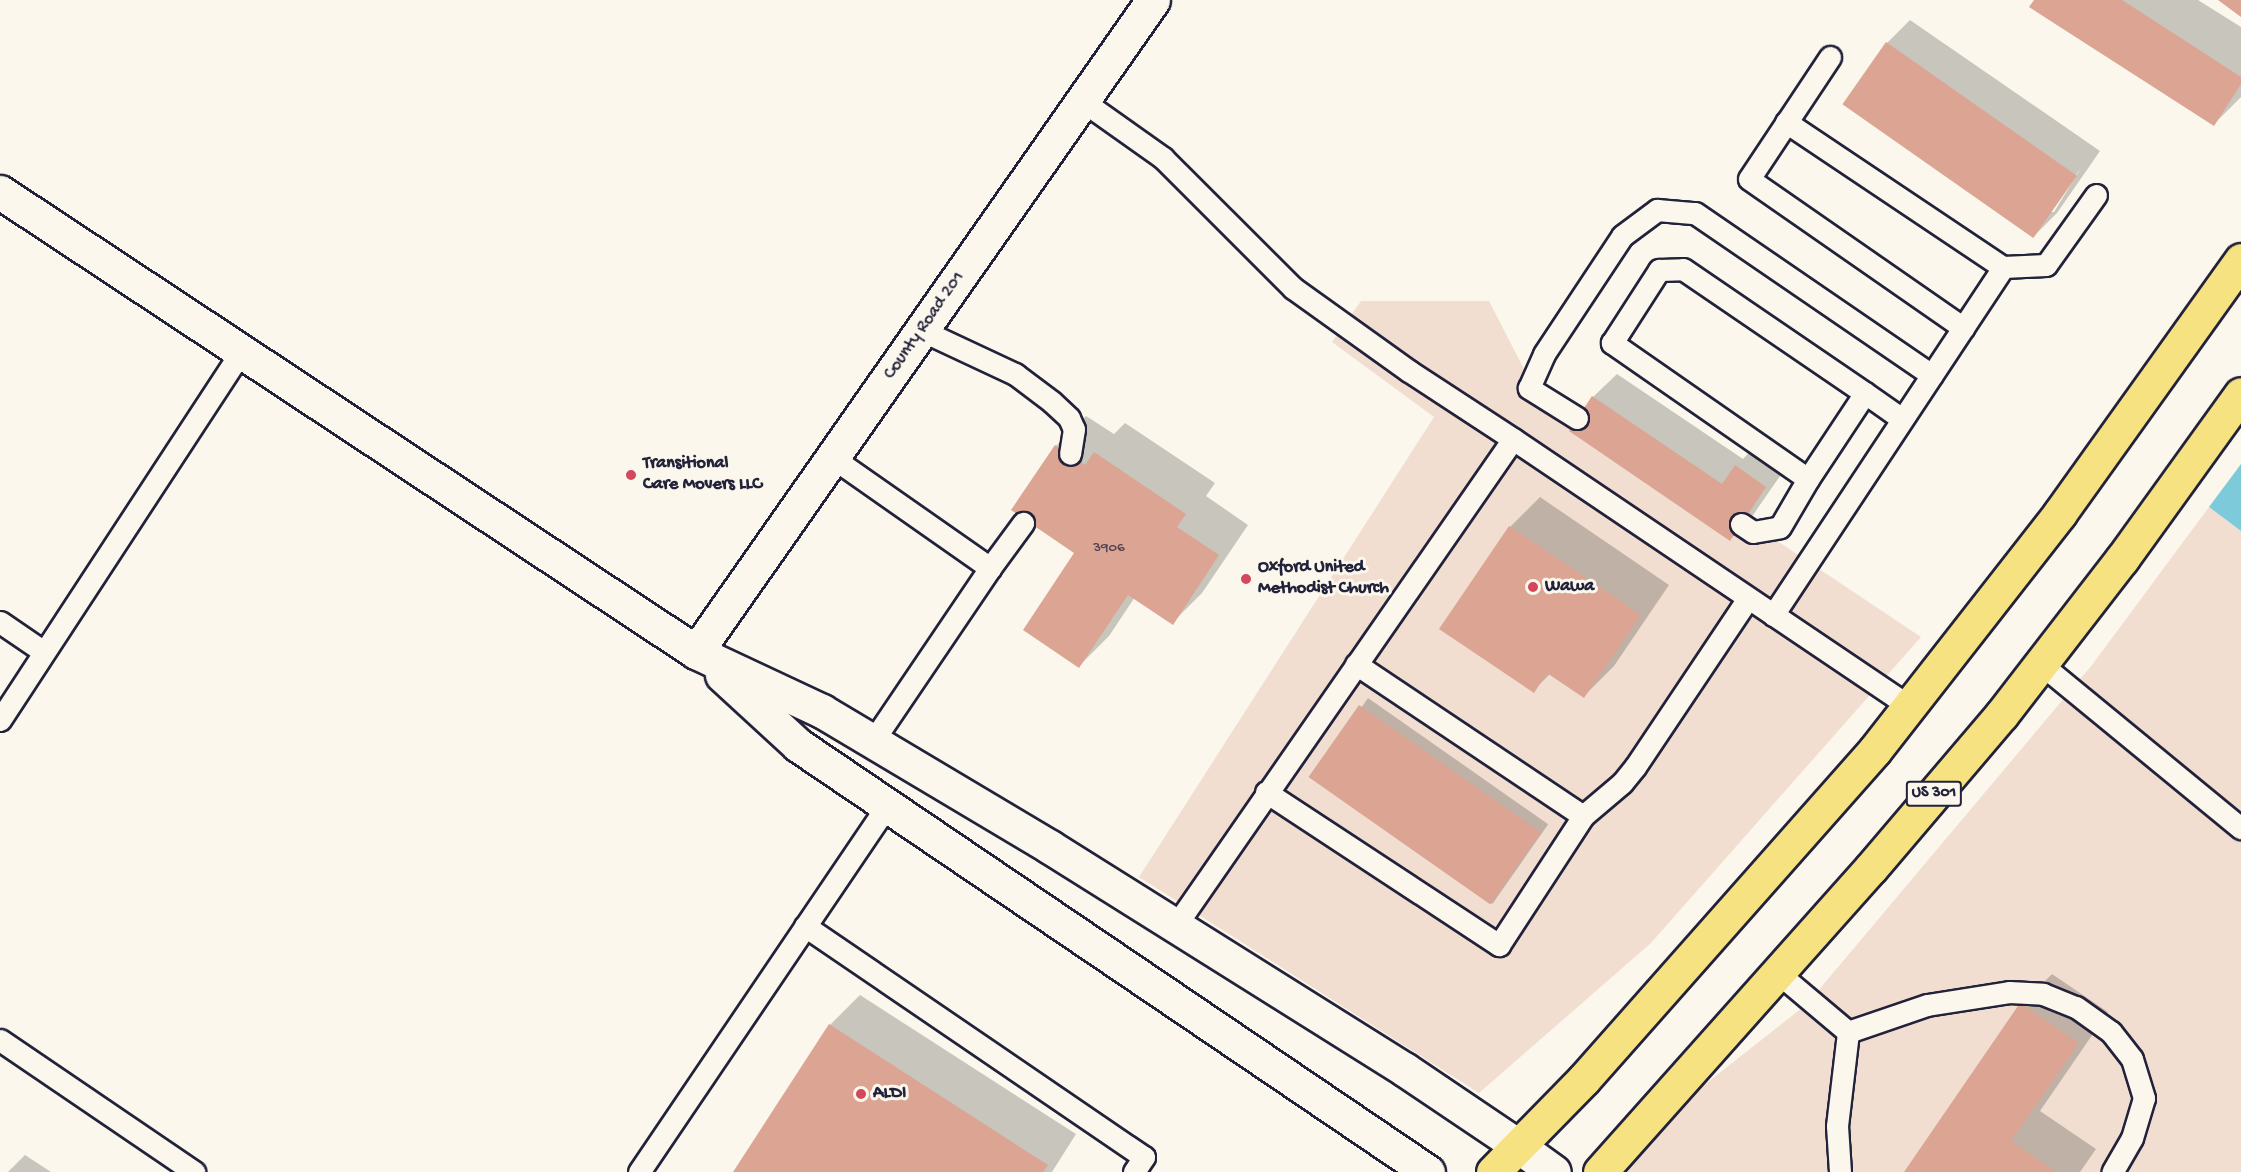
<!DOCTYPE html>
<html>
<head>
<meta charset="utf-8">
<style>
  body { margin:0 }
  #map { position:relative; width:2241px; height:1172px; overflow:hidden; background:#fbf7ec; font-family:"Gochi Hand",sans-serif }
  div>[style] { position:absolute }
  .built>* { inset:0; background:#f1ded1 }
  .water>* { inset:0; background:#7ccada }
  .shadow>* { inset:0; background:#0003; transform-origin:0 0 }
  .building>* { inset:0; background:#dba493; transform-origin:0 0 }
  .roads { filter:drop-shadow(2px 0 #22223b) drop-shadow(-2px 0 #22223b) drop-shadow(0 2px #22223b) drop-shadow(0 -2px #22223b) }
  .service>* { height:21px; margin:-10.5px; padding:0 10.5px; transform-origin:10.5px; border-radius:10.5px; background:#fbf7ec }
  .minor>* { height:33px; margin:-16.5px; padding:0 16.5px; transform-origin:16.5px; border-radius:16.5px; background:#fbf7ec }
  .tertiary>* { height:33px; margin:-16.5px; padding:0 16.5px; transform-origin:16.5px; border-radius:16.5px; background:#fbf7ec }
  .secondary>* { height:33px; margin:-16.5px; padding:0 16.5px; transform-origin:16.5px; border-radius:16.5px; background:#fbf7ec }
  .primary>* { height:33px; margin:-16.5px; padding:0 16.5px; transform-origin:16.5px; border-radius:16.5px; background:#f7e281 }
  .dots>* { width:16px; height:16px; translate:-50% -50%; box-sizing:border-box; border:3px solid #fbf7ec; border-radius:50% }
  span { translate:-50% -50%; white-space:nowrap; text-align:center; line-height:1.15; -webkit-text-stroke:6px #fbf7ec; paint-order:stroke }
  .number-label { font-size:15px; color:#504251 }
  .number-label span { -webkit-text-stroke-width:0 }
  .shield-label span { padding:2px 4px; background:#fbf7ec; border:2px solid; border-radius:4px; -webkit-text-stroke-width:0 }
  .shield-label { font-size:16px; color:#22223b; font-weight:700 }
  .street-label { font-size:18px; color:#22223b }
  .poi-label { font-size:18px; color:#22223b; font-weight:700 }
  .left { translate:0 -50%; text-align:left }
</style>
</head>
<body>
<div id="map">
  <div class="built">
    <i style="clip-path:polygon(1361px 301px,1489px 301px,1526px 373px,1921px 637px,1651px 943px,1479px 1093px,1139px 877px,1434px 417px,1332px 342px)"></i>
    <i style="clip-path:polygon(2209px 507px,2241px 531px,2241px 1172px,1626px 1172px,1703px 1086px,1807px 1004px,2092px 665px)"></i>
  </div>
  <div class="water">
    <i style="clip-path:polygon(2241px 464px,2241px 531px,2209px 507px)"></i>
  </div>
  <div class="shadow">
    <i style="clip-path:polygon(2035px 0,2198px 0,2241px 27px,2241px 97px,2214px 124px)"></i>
    <i style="clip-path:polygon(evenodd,1910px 20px,2100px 151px,2057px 213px,2034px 236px,1887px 43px,1910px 20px,2081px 168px,2054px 212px,2050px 212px,2081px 168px)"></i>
    <i style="clip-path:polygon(1617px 374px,1743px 459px,1759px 442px,1789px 463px,1753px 515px,1730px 539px,1571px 431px,1593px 397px)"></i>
    <i style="clip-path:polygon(1086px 416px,1114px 434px,1125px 423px,1215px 483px,1206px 496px,1248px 525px,1202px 593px,1172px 623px,1135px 597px,1109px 636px,1079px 666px,1076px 553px,1013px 510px,1056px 446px)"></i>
    <i style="clip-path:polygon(1540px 497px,1669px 585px,1614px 666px,1584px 696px,1551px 673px,1533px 691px,1510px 527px)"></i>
    <i style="left:1368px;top:698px;width:220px;height:97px;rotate:35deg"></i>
    <i style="clip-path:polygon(2052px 974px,2108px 1012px,2040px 1111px,2096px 1149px,2080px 1172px,1906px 1172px,2022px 1004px)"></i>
    <i style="clip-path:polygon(860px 995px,1076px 1134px,1052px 1172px,735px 1172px,830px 1025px)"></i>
    <i style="clip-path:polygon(25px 1155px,51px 1172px,8px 1172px)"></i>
  </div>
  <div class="building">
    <i style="clip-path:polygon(2034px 0,2122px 0,2241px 77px,2241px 84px,2214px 126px,2029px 7px)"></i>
    <i style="clip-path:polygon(2218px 0,2241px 0,2241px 17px)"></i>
    <i style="left:1886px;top:42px;width:233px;height:76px;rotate:35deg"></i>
    <i style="clip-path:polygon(1592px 396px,1722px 484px,1735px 465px,1766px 487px,1730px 541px,1569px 431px)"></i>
    <i style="clip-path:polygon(1055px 445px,1085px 465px,1094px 452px,1186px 514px,1177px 527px,1219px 555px,1173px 625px,1128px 595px,1079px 668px,1023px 630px,1074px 553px,1011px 510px)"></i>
    <i style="clip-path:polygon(1509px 526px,1641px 615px,1584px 698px,1547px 673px,1534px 693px,1439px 629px)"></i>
    <i style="left:1359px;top:705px;width:222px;height:88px;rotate:35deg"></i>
    <i style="clip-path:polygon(2020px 1003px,2079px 1043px,2011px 1141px,2056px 1172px,1904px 1172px)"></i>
    <i style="clip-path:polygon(829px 1024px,1048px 1165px,1043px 1172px,733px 1172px)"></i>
  </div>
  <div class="roads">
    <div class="service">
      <i style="left:1830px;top:57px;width:146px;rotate:123.6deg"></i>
      <i style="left:1749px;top:179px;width:261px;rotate:34.8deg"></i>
      <i style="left:1084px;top:102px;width:97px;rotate:35.3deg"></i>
      <i style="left:1163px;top:158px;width:184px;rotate:45deg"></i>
      <i style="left:1293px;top:288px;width:143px;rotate:35.6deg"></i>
      <i style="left:1409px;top:371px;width:124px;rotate:33.2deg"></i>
      <i style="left:1786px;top:122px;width:261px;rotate:33.8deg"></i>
      <i style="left:923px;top:331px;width:102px;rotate:25.1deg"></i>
      <i style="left:1015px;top:374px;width:46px;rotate:37.1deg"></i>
      <i style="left:1052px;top:402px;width:23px;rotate:43deg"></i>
      <i style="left:1069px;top:418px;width:12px;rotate:66deg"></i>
      <i style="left:1074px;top:429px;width:25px;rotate:99deg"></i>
      <i style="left:1865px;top:393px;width:103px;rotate:123.5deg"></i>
      <i style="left:1808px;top:479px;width:239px;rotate:-145.2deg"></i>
      <i style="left:1612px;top:343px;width:87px;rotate:-57.2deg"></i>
      <i style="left:1659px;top:270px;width:24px;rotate:-2deg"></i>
      <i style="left:1683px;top:269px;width:220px;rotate:34.3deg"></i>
      <i style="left:1865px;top:393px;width:45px;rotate:35.1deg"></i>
      <i style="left:1577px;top:418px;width:57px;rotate:-148deg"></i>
      <i style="left:1529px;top:388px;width:37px;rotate:-66deg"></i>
      <i style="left:1544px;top:354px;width:141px;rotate:-56.5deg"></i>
      <i style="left:1622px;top:236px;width:44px;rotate:-36.6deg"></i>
      <i style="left:1657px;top:210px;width:38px;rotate:5deg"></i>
      <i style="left:1695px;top:213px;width:287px;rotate:34.4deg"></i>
      <i style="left:833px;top:458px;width:192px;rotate:35deg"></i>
      <i style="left:990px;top:568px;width:209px;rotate:124.1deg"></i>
      <i style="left:1741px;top:524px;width:14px;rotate:34deg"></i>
      <i style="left:1753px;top:532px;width:27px;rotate:-10deg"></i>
      <i style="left:1780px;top:527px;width:56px;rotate:-59.7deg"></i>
      <i style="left:990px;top:568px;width:56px;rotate:-53.7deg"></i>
      <i style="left:1773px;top:615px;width:417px;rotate:-56.5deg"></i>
      <i style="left:2003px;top:267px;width:43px;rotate:-2.7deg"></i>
      <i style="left:2046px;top:265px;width:86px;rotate:-54.5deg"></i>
      <i style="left:0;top:622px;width:53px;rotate:34.3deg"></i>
      <i style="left:1356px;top:664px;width:273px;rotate:33.8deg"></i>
      <i style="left:2041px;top:664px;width:259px;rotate:39.4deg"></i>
      <i style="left:0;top:720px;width:439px;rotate:-56.8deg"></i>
      <i style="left:1266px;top:792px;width:279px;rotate:33.3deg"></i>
      <i style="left:1499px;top:945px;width:154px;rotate:-56.9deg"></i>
      <i style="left:1583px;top:816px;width:51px;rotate:-40.2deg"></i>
      <i style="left:1622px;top:783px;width:21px;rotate:-51deg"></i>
      <i style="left:1635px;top:767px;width:203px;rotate:-56.2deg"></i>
      <i style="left:1176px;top:925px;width:591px;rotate:-55.26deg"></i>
      <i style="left:1513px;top:439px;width:478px;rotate:34deg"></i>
      <i style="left:805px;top:926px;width:410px;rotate:34.3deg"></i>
      <i style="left:1144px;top:1157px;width:18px;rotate:124deg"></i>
      <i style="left:1778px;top:973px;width:92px;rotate:40.1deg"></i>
      <i style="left:1848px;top:1032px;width:83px;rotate:-18.9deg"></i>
      <i style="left:1927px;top:1005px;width:83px;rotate:-9deg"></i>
      <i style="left:2009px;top:992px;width:34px;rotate:3deg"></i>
      <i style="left:2043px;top:994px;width:35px;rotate:22deg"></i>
      <i style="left:2076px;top:1007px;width:43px;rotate:35.5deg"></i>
      <i style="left:2111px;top:1032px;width:34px;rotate:52deg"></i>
      <i style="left:2132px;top:1059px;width:41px;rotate:72.9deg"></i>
      <i style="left:2144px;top:1098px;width:42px;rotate:106.7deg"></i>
      <i style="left:2132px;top:1138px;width:39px;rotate:120deg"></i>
      <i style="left:0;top:1040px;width:235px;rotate:34.2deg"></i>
      <i style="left:639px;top:1172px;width:444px;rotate:-55.9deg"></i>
      <i style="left:1840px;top:1172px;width:46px;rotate:-93.7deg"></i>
      <i style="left:1837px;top:1126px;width:95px;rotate:-83.3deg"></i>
    </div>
    <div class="minor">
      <i style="left:696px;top:652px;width:796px;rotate:-54.97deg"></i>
    </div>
    <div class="tertiary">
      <i style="left:0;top:192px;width:834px;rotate:33.46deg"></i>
      <i style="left:696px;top:652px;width:139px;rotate:25.1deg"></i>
      <i style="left:822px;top:711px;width:265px;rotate:30.8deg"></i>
      <i style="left:1050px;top:847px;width:418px;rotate:32.1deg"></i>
      <i style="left:1404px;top:1069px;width:138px;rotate:34deg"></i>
      <i style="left:722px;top:675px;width:103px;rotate:42.6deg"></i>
      <i style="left:798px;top:745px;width:761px;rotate:34.13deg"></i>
    </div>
    <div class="secondary">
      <i style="left:1518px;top:1146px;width:44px;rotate:35.8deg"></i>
    </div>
    <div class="primary">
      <i style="left:1493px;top:1172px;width:130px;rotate:-45.6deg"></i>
      <i style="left:1584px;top:1079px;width:439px;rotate:-48.5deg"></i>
      <i style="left:1875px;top:750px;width:301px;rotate:-52deg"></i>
      <i style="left:2060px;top:513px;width:311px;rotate:-54.4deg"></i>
      <i style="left:1600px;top:1172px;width:407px;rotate:-48.3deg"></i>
      <i style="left:1871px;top:868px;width:202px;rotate:-49.6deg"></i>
      <i style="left:2002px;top:714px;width:196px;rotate:-52.3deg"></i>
      <i style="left:2122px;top:559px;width:203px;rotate:-54.2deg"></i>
    </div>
  </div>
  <div class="dots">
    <i style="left:631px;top:475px;background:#d1495b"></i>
    <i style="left:1246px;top:579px;background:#d1495b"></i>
    <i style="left:1533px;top:587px;background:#d1495b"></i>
    <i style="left:861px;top:1094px;background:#d1495b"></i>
  </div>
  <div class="number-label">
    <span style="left:1109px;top:549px">3906</span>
  </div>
  <div class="shield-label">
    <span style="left:1934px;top:794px">US 301</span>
  </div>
  <div class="street-label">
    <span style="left:925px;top:326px;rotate:-55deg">County Road 201</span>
  </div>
  <div class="poi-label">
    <span class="left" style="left:643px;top:475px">Transitional<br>Care Movers LLC</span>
    <span class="left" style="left:1258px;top:579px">Oxford United<br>Methodist Church</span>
    <span class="left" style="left:1545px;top:587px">Wawa</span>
    <span class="left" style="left:873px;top:1094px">ALDI</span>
  </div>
</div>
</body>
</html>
